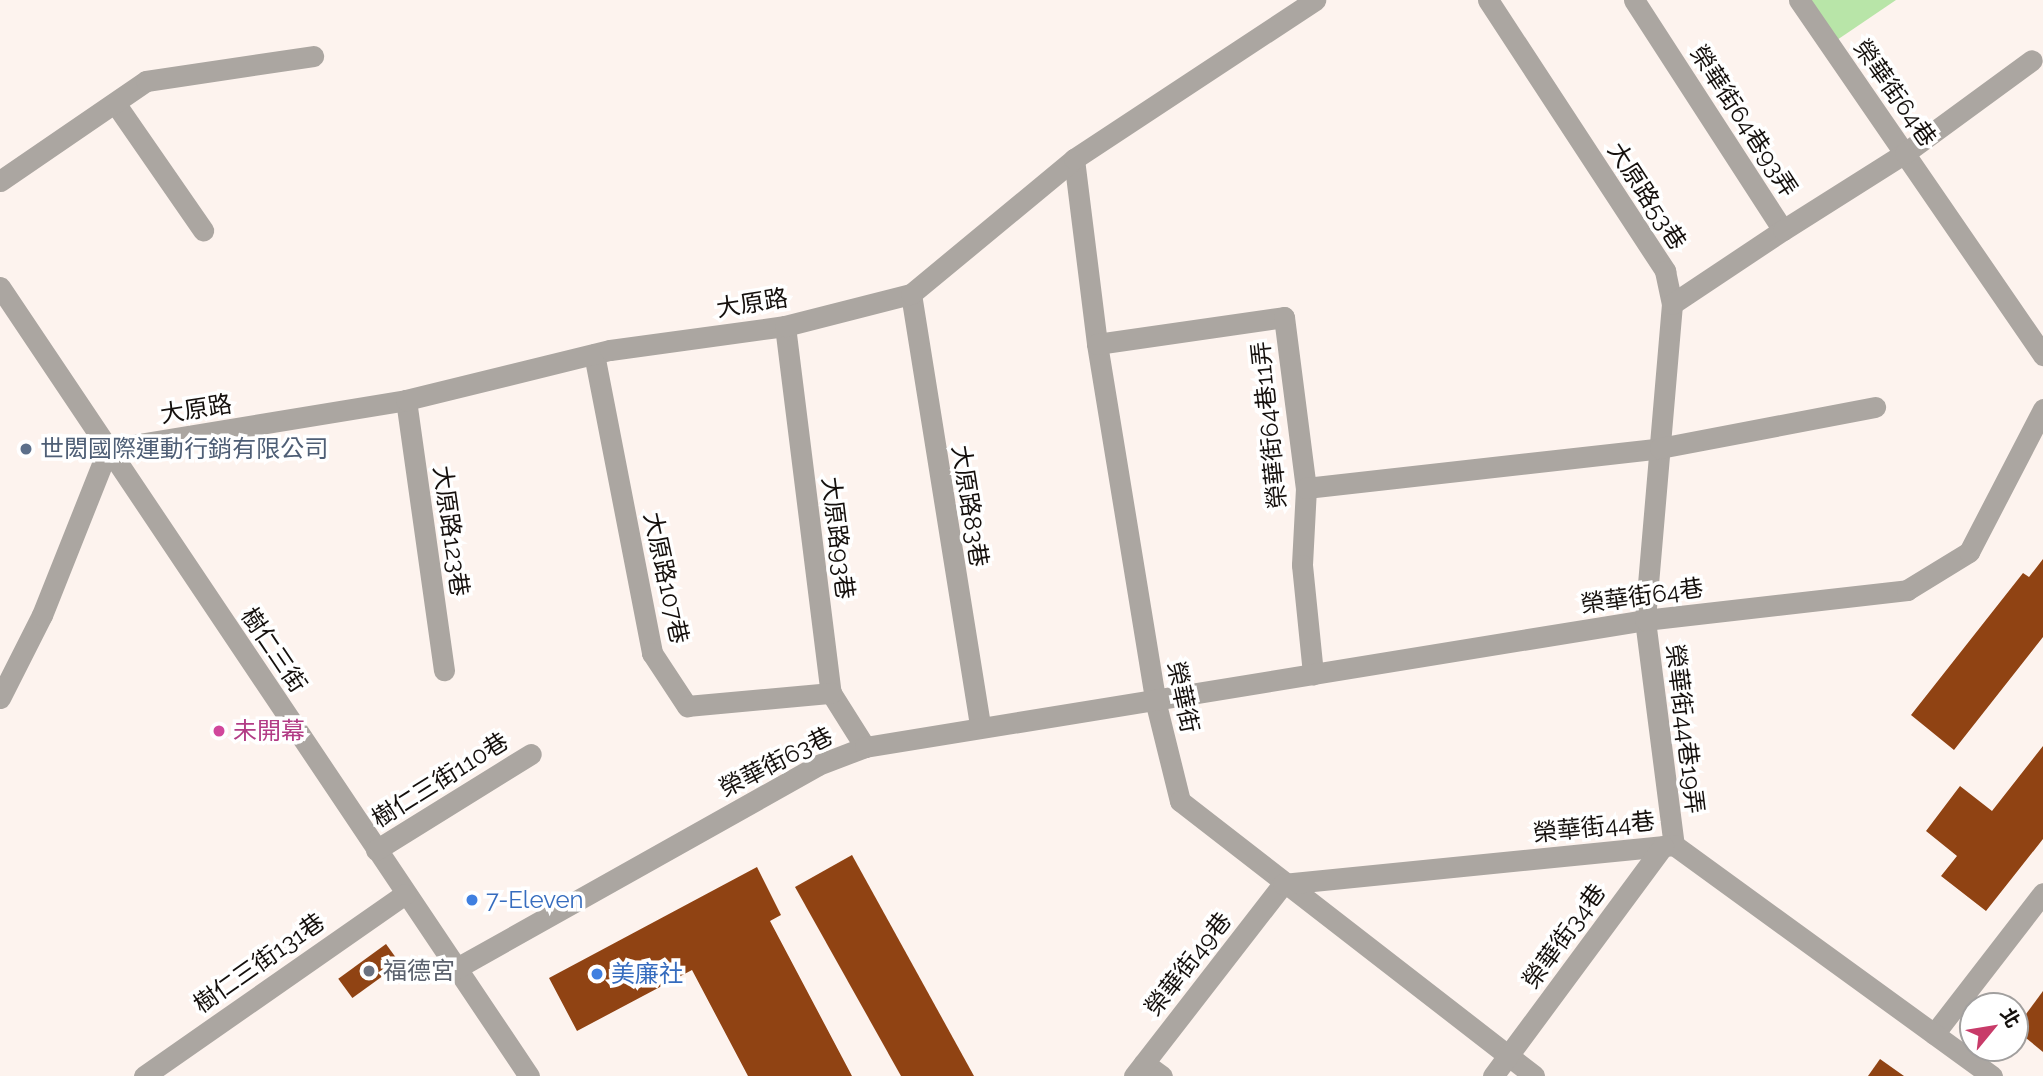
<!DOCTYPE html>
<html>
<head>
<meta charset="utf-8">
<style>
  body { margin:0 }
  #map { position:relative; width:2043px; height:1076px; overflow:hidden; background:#fdf3ee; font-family:Raleway,"Noto Sans TC",sans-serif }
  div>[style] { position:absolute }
  .green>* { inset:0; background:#b8e5a8 }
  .building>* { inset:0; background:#904313; transform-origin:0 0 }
  .minor>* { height:21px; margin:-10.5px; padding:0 10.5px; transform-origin:10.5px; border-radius:10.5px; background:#aba6a1 }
  .dots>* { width:19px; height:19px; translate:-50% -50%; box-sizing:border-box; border:4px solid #fff; border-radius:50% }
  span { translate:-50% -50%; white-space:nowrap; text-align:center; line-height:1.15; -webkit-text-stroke:7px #fff; paint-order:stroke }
  .street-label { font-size:24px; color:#15100d }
  .service-label { font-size:24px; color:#4e5e75 }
  .left { translate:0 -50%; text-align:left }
  .hotel-label { font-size:24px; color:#b23c85 }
  .shop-label { font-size:24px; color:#366cbe }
  .worship-label { font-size:24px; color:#5b616d }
  .north { position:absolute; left:1959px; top:992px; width:70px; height:70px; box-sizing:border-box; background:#fff; border:2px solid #a19f9e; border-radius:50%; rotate:60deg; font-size:19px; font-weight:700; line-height:28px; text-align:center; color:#15100d }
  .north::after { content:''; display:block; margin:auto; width:24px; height:32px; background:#c83b69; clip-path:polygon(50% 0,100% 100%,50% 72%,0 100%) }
</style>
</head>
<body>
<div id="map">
  <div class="green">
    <i style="clip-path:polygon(1810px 0,1896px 0,1837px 40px)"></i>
  </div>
  <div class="building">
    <i style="clip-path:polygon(2043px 559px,2043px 637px,1954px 750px,1911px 715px,2023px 573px,2029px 577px)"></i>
    <i style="clip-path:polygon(2043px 746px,2043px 839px,1986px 911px,1941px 876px,1957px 856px,1926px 831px,1960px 786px,1992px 811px)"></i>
    <i style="clip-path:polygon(852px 855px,974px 1076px,901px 1076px,795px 887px)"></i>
    <i style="clip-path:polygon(757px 867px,781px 915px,770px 921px,852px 1076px,748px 1076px,692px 970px,577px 1031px,549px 978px)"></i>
    <i style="left:386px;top:944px;width:24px;height:59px;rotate:54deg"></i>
    <i style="clip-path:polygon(2043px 991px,2043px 1052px,2015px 1029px)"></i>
    <i style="clip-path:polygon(1880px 1059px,1904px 1076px,1868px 1076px)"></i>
  </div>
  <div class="minor">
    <i style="left:1488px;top:0;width:324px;rotate:56.8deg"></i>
    <i style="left:1665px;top:271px;width:34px;rotate:78deg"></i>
    <i style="left:1672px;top:304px;width:317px;rotate:94.9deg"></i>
    <i style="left:1645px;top:620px;width:227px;rotate:82.7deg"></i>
    <i style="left:1634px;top:0;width:274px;rotate:57.1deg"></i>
    <i style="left:1783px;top:230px;width:133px;rotate:146.3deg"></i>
    <i style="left:1799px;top:0;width:431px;rotate:55.5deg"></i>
    <i style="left:115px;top:103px;width:155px;rotate:55.3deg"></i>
    <i style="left:1074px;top:159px;width:186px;rotate:82.9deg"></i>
    <i style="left:1097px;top:344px;width:361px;rotate:80.7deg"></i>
    <i style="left:1155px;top:700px;width:104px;rotate:76.1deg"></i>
    <i style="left:1180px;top:801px;width:448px;rotate:37.8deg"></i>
    <i style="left:0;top:181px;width:177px;rotate:-34.4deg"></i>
    <i style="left:146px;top:81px;width:169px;rotate:-8.5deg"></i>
    <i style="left:1783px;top:230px;width:144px;rotate:-32.3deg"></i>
    <i style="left:1905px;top:153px;width:157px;rotate:-36.2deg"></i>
    <i style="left:0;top:287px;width:950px;rotate:56.16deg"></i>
    <i style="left:911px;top:294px;width:438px;rotate:80.9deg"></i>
    <i style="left:785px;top:326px;width:370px;rotate:82.9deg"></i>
    <i style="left:831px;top:693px;width:64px;rotate:57.8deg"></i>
    <i style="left:1097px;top:344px;width:189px;rotate:-8.2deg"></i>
    <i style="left:1284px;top:317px;width:172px;rotate:82.7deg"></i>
    <i style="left:1306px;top:488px;width:77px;rotate:93deg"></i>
    <i style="left:1302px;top:565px;width:110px;rotate:84.2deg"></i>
    <i style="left:594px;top:354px;width:305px;rotate:79deg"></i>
    <i style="left:652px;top:653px;width:64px;rotate:56.6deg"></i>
    <i style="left:687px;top:706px;width:145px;rotate:-5.2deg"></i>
    <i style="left:406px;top:400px;width:273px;rotate:82deg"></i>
    <i style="left:1306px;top:488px;width:356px;rotate:-6.4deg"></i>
    <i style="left:1660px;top:448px;width:219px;rotate:-10.8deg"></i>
    <i style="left:0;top:698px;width:93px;rotate:-63.2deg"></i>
    <i style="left:42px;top:615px;width:179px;rotate:-68.3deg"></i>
    <i style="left:108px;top:449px;width:302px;rotate:-9.3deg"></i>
    <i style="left:406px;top:400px;width:210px;rotate:-13.8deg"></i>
    <i style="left:610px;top:350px;width:177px;rotate:-7.8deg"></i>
    <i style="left:785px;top:326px;width:130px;rotate:-14.3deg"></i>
    <i style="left:911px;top:294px;width:212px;rotate:-39.6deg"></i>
    <i style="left:1074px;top:159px;width:289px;rotate:-33.4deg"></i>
    <i style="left:376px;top:850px;width:182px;rotate:-31.8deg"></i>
    <i style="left:455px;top:969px;width:416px;rotate:-29.3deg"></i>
    <i style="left:818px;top:765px;width:50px;rotate:-21deg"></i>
    <i style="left:865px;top:747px;width:790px;rotate:-9.25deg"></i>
    <i style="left:1645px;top:620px;width:264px;rotate:-6.5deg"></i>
    <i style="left:1907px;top:590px;width:73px;rotate:-31.5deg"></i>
    <i style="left:1969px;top:552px;width:161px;rotate:-62.6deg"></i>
    <i style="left:1934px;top:1034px;width:178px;rotate:-52.3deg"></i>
    <i style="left:1144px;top:1063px;width:22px;rotate:36deg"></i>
    <i style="left:144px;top:1076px;width:318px;rotate:-34.9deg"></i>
    <i style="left:1134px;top:1076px;width:243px;rotate:-52.2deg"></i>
    <i style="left:1283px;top:884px;width:393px;rotate:-5.7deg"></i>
    <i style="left:1674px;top:845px;width:393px;rotate:36deg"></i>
    <i style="left:1493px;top:1076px;width:286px;rotate:-53.5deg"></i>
  </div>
  <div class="dots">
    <i style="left:26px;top:449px;background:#5c6f8a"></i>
    <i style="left:219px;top:731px;background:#d1479c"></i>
    <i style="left:472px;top:900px;background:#3f7fe0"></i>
    <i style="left:369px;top:971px;background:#6b7280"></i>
    <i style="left:597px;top:974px;background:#3f7fe0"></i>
  </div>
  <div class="street-label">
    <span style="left:1895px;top:93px;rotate:55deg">榮華街64巷</span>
    <span style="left:1744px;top:121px;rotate:57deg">榮華街64巷93弄</span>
    <span style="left:1647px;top:196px;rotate:57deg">大原路53巷</span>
    <span style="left:752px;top:303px;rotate:-9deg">大原路</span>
    <span style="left:196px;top:409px;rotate:-9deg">大原路</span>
    <span style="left:1269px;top:425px;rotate:-96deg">榮華街64巷11弄</span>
    <span style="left:970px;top:506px;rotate:81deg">大原路83巷</span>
    <span style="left:451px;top:531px;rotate:82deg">大原路123巷</span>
    <span style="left:838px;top:538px;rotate:83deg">大原路93巷</span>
    <span style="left:666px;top:578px;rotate:78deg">大原路107巷</span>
    <span style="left:1642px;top:596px;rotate:-8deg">榮華街64巷</span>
    <span style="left:274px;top:650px;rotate:56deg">樹仁三街</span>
    <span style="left:1183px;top:697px;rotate:78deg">榮華街</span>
    <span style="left:1685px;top:729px;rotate:83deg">榮華街44巷19弄</span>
    <span style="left:776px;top:762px;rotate:-27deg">榮華街63巷</span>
    <span style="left:440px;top:780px;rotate:-32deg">樹仁三街110巷</span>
    <span style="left:1594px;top:827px;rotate:-6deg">榮華街44巷</span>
    <span style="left:1564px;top:936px;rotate:-54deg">榮華街34巷</span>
    <span style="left:259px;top:963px;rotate:-35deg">樹仁三街131巷</span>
    <span style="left:1188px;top:964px;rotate:-52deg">榮華街49巷</span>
  </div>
  <div class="service-label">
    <span class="left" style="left:40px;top:449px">世閎國際運動行銷有限公司</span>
  </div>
  <div class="hotel-label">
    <span class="left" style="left:233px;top:731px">未開幕</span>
  </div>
  <div class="shop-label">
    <span class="left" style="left:486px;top:900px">7-Eleven</span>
    <span class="left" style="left:611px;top:974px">美廉社</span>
  </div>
  <div class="worship-label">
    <span class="left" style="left:383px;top:971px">福德宮</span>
  </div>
  <div class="north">北</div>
</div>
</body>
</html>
